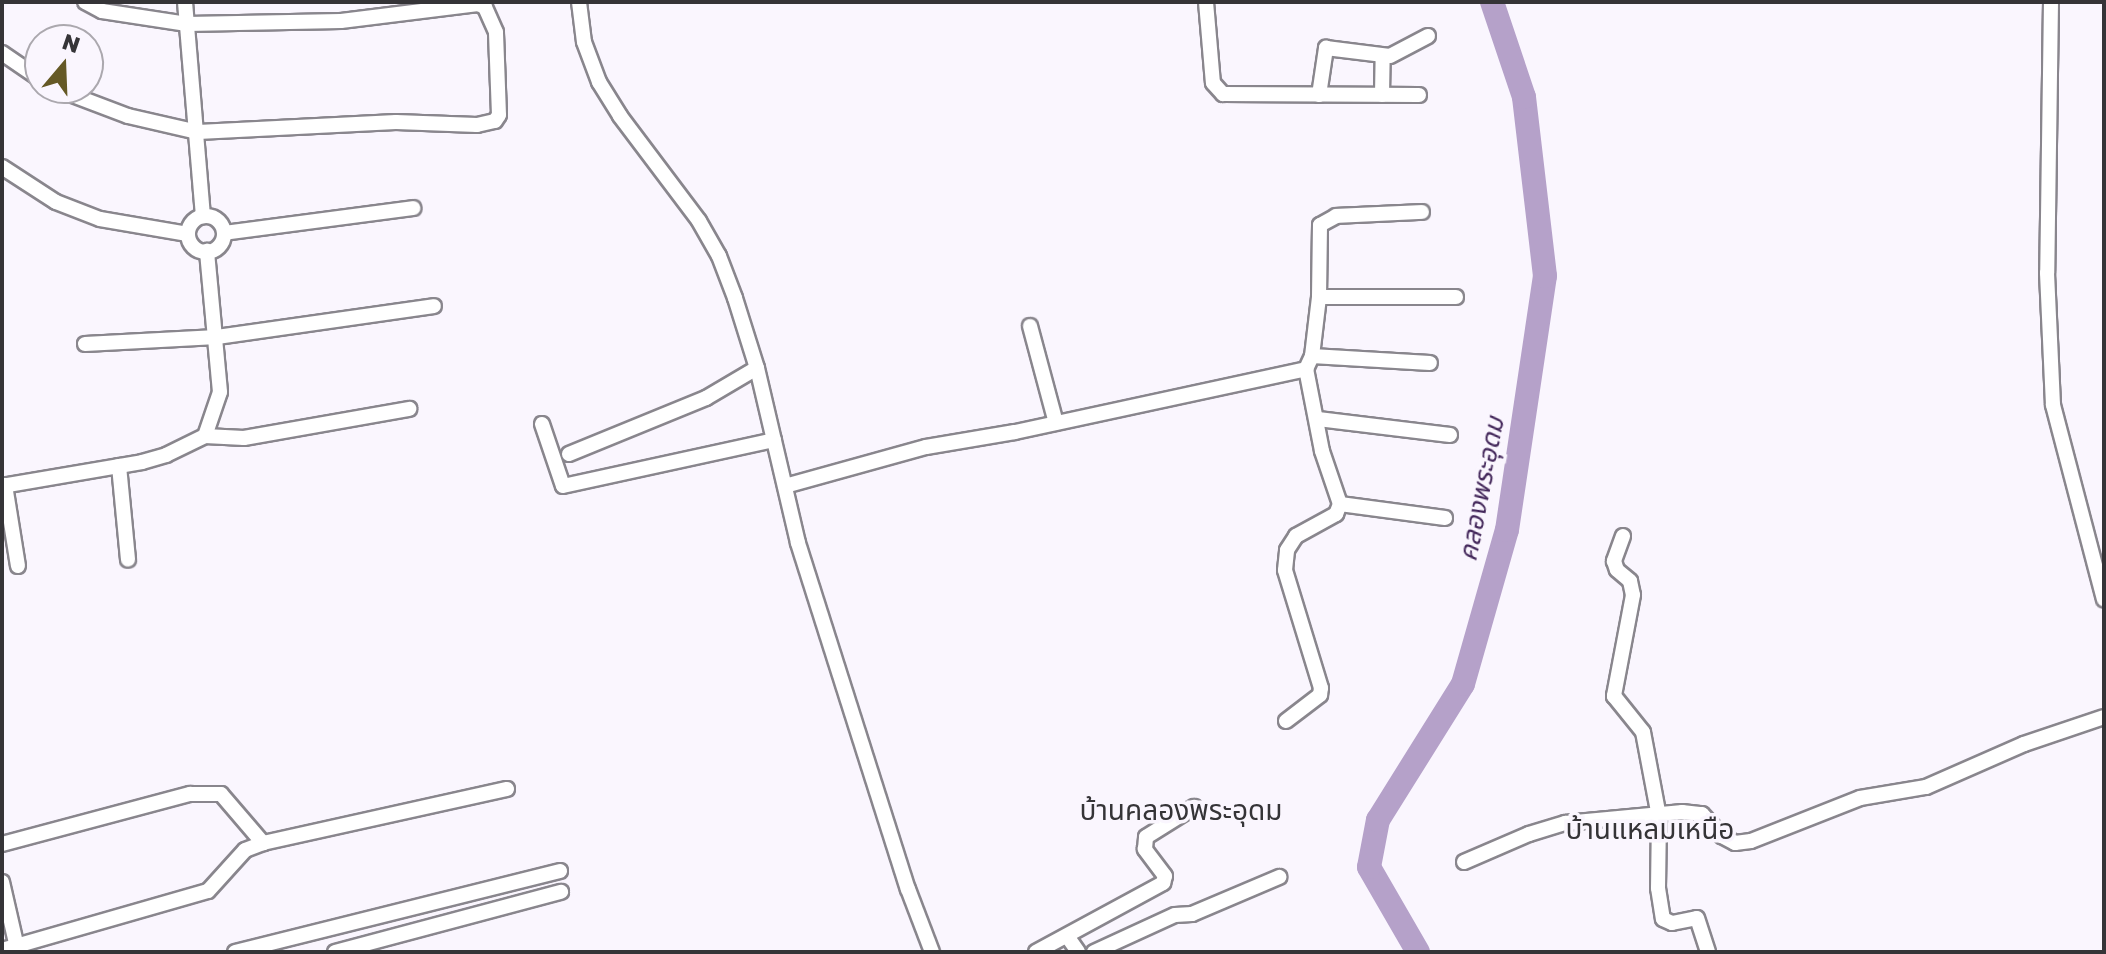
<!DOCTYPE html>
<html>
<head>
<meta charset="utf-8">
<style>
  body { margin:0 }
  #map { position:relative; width:2106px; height:954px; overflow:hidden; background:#faf6fe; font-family:"Golos Text","Noto Sans Thai",sans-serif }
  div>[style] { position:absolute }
  .river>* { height:24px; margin:-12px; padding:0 12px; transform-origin:12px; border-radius:12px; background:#b5a1c9 }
  .roads { filter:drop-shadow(2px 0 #89868d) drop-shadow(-2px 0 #89868d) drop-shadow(0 2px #89868d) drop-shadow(0 -2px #89868d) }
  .minor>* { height:14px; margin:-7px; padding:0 7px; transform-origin:7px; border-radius:7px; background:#fff }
  .minor>.ring { margin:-7px; padding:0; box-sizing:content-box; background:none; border:14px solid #fff; border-radius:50% }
  span { translate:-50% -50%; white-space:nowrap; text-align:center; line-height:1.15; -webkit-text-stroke:7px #faf6fe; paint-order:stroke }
  .water-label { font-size:26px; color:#44285b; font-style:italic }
  .quarter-label { font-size:28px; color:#353437 }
  .frame { position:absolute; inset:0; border:4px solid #353437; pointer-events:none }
  .north { position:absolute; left:24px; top:24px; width:80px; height:80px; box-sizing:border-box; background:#faf6fe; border:2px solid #aba8ae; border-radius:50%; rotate:19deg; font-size:22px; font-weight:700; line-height:32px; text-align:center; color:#353437 }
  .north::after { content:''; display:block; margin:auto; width:28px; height:36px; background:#655926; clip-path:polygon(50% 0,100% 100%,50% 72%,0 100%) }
</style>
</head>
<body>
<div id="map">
  <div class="river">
    <i style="left:1418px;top:952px;width:98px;rotate:-120deg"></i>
    <i style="left:1369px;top:867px;width:48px;rotate:-79.2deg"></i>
    <i style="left:1378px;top:820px;width:160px;rotate:-58deg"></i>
    <i style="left:1463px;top:684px;width:160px;rotate:-74.1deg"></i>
    <i style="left:1507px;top:530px;width:257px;rotate:-81.5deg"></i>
    <i style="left:1545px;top:276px;width:180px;rotate:-96.7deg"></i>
    <i style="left:1524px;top:97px;width:100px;rotate:-108.6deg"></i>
  </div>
  <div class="roads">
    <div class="minor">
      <i style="left:185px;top:2px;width:215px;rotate:85.2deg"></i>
      <i style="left:579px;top:2px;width:40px;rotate:82.9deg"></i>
      <i style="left:584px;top:42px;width:43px;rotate:69.4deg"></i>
      <i style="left:599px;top:82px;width:40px;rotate:58deg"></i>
      <i style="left:620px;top:116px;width:131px;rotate:53deg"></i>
      <i style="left:699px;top:221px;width:40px;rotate:60.3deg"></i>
      <i style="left:719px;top:256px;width:45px;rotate:69.1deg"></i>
      <i style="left:735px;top:298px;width:73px;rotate:72.6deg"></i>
      <i style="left:757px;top:368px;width:180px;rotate:76.8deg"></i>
      <i style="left:798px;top:543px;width:363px;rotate:72.4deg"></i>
      <i style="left:908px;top:889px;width:67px;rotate:69.1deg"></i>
      <i style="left:1206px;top:2px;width:81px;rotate:85.1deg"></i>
      <i style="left:1213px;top:83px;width:15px;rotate:48deg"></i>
      <i style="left:1223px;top:94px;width:196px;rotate:0.3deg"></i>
      <i style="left:2051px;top:2px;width:271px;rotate:90.8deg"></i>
      <i style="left:2047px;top:273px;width:132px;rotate:87.4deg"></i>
      <i style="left:2053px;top:405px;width:201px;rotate:75.3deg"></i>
      <i style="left:2px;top:53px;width:46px;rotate:34.4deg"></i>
      <i style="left:54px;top:88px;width:79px;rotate:20.7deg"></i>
      <i style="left:128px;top:116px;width:72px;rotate:12.9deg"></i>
      <i style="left:198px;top:132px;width:198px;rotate:-2.9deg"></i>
      <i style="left:396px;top:122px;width:81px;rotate:2.1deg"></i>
      <i style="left:477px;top:125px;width:18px;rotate:-13deg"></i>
      <i style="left:495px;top:121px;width:7px;rotate:-56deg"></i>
      <i style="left:499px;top:115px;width:83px;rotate:-92.1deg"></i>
      <i style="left:496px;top:32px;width:27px;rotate:-114deg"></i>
      <i style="left:485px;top:7px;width:8px;rotate:-157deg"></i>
      <i style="left:478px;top:4px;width:138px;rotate:172.9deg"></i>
      <i style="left:341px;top:21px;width:154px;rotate:178.9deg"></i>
      <i style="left:187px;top:24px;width:86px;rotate:-171.3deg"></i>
      <i style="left:102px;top:11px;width:19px;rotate:-152deg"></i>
      <i style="left:1319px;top:95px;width:48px;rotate:-81.5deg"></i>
      <i style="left:1326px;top:48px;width:64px;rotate:7.1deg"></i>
      <i style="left:1390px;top:56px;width:43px;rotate:-27.8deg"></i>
      <i style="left:1382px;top:95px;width:39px;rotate:-89deg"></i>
      <i style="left:2px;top:167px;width:64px;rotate:32.9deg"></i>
      <i style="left:56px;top:202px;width:47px;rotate:21.1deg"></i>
      <i style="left:100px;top:219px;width:89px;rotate:9.7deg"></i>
      <i class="ring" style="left:188px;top:216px;width:22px;height:22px"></i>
      <i style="left:224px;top:233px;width:191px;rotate:-7.5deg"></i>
      <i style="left:1319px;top:297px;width:137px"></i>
      <i style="left:1030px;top:326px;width:100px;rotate:75deg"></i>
      <i style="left:85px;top:344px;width:132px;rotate:-3deg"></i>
      <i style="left:217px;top:337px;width:219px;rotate:-8.1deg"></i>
      <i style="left:1312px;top:356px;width:118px;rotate:3.4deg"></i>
      <i style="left:1318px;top:419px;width:133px;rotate:6.9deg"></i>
      <i style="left:542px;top:424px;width:65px;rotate:71.3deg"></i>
      <i style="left:563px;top:486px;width:216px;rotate:-12.3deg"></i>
      <i style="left:205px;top:436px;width:39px;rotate:3deg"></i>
      <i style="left:244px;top:438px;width:168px;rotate:-10deg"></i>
      <i style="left:569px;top:454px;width:148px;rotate:-22.2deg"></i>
      <i style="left:706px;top:398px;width:59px;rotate:-30.5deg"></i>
      <i style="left:119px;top:466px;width:94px;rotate:84.5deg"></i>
      <i style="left:5px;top:485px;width:82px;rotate:80.9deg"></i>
      <i style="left:2px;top:486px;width:142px;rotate:-9.7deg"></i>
      <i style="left:142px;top:462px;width:25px;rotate:-16deg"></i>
      <i style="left:166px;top:455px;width:43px;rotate:-26deg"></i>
      <i style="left:205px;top:436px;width:46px;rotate:-71.2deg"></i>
      <i style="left:220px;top:392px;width:142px;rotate:-95.3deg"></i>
      <i style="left:785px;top:486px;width:146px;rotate:-15.5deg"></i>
      <i style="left:926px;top:447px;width:90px;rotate:-9.6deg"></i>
      <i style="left:1015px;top:432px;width:298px;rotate:-12.2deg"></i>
      <i style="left:1340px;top:504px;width:106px;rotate:7.6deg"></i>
      <i style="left:1623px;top:536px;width:27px;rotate:110deg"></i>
      <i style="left:1614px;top:561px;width:9px;rotate:72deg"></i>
      <i style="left:1617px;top:570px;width:17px;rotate:40deg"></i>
      <i style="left:1630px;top:581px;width:14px;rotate:78deg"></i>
      <i style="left:1633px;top:595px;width:103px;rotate:100.7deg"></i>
      <i style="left:1614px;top:696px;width:46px;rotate:51.1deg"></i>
      <i style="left:1643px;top:732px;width:86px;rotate:79.3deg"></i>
      <i style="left:1659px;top:817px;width:71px;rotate:90.8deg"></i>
      <i style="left:1658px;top:888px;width:31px;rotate:81deg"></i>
      <i style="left:1663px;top:919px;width:10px;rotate:24deg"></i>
      <i style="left:1672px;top:923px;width:25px;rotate:-11deg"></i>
      <i style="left:1697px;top:918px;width:36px;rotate:72deg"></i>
      <i style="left:1286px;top:721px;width:43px;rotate:-37.4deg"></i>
      <i style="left:1320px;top:695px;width:7px;rotate:-82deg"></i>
      <i style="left:1321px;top:688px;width:123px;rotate:-107deg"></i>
      <i style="left:1285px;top:570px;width:20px;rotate:-84deg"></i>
      <i style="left:1287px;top:550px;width:17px;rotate:-57deg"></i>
      <i style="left:1296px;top:536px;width:46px;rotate:-28.8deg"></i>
      <i style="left:1336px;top:514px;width:11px;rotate:-68deg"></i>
      <i style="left:1340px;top:504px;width:56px;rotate:-108.8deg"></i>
      <i style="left:1322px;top:451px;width:84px;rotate:-101deg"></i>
      <i style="left:1306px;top:369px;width:14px;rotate:-65deg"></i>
      <i style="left:1312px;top:356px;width:59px;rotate:-83.2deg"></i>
      <i style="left:1319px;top:297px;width:72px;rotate:-89.2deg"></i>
      <i style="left:1320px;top:225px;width:18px;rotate:-29deg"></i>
      <i style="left:1336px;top:216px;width:86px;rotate:-2.7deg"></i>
      <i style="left:2px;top:844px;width:195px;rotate:-14.9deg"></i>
      <i style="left:190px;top:794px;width:31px"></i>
      <i style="left:221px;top:794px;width:65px;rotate:49.4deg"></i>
      <i style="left:1464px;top:862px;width:71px;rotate:-23.3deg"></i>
      <i style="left:1529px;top:834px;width:38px;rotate:-17deg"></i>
      <i style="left:1565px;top:823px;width:118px;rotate:-5.4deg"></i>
      <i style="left:1682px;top:812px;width:20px;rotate:6deg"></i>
      <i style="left:1702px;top:814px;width:30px;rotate:48deg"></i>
      <i style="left:1722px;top:836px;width:15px;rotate:28deg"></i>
      <i style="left:1735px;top:843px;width:16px;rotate:-7deg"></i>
      <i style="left:1751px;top:841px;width:117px;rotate:-21.5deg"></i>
      <i style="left:1860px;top:798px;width:67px;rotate:-9.5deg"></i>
      <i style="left:1926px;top:787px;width:107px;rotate:-23.7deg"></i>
      <i style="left:2024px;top:744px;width:84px;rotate:-18.6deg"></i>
      <i style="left:2px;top:882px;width:72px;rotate:77.1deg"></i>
      <i style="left:1067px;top:936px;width:19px;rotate:55deg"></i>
      <i style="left:2px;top:950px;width:214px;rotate:-16deg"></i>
      <i style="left:208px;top:891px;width:55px;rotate:-47.9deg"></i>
      <i style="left:245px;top:850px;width:19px;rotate:-21deg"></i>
      <i style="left:263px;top:843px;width:250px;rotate:-12.5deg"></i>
      <i style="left:235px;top:952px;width:335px;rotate:-14deg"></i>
      <i style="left:335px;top:952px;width:234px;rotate:-14.9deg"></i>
      <i style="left:1036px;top:952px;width:145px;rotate:-28.5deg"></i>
      <i style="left:1163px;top:883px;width:7px;rotate:-74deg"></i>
      <i style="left:1165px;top:876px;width:34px;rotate:-127deg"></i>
      <i style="left:1145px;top:849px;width:12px;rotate:-85deg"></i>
      <i style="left:1146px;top:837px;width:57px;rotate:-32deg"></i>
      <i style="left:1094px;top:952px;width:89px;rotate:-24.6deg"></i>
      <i style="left:1175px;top:915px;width:17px;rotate:-3deg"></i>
      <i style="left:1192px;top:914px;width:95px;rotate:-23deg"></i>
    </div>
  </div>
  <div class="water-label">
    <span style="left:1481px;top:489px;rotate:-79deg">คลองพระอุดม</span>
  </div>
  <div class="quarter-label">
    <span style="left:1181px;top:810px">บ้านคลองพระอุดม</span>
    <span style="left:1650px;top:829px">บ้านแหลมเหนือ</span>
  </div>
  <div class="frame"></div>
  <div class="north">N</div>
</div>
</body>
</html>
